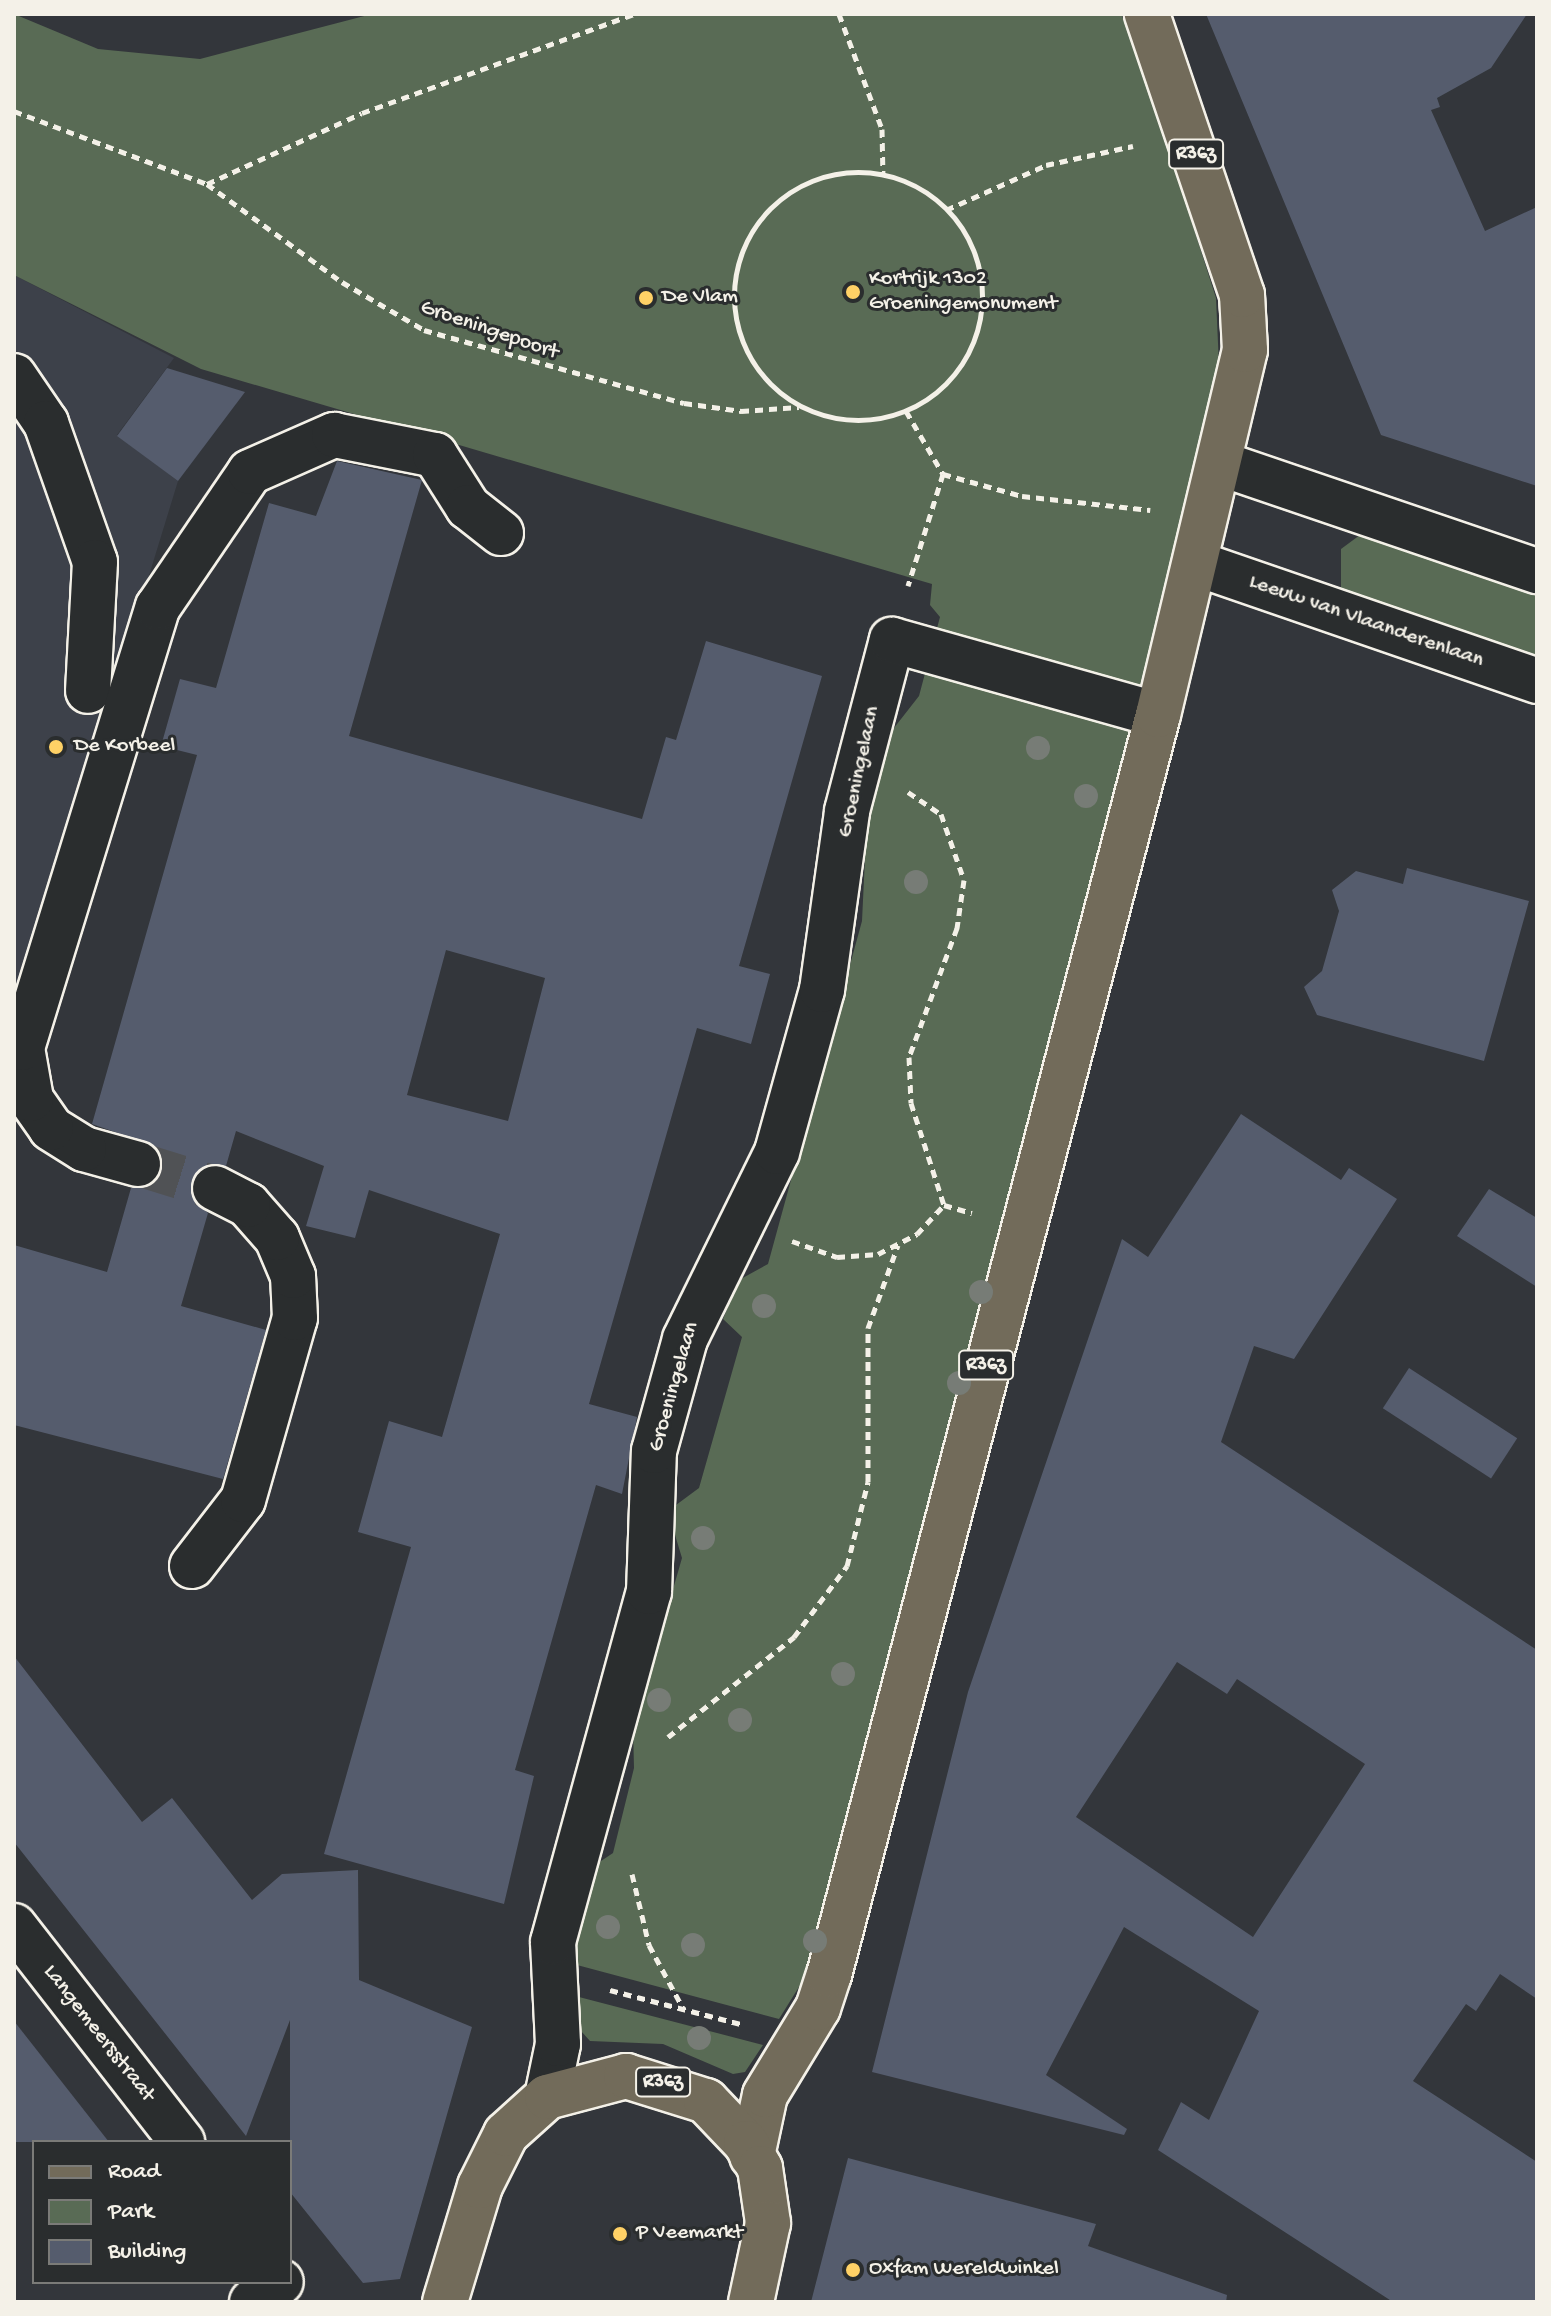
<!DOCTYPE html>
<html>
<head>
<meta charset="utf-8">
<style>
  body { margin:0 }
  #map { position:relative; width:1551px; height:2316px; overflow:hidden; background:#33363b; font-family:"Gochi Hand",sans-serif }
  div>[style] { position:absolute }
  .built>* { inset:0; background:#3d414a }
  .green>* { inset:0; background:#596b55 }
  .building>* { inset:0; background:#555c6d; transform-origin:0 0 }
  .minor-tunnel>* { height:44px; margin-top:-22px; transform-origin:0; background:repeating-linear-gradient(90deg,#505255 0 44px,transparent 0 66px) }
  .path>* { height:5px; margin-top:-2.5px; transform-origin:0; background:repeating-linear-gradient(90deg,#f4f1e8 0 8px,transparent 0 14px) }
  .path>.ring { margin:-2.5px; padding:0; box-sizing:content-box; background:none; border:5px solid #f4f1e8; border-radius:50% }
  .roads { filter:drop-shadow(2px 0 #f4f1e8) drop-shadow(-2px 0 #f4f1e8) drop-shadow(0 2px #f4f1e8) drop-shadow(0 -2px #f4f1e8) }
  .minor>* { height:44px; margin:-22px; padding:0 22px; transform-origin:22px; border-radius:22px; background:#2a2d2e }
  .major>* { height:44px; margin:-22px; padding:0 22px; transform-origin:22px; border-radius:22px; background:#726b5a }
  .trees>* { width:24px; height:24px; margin:-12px; border-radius:50%; background:#777c76 }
  .dots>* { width:22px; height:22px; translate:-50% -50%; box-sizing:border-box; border:4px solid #2a2d2e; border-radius:50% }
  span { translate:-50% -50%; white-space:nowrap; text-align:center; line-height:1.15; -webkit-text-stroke:6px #2a2d2e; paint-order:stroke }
  .shield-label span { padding:2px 6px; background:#2a2d2e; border:2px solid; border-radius:6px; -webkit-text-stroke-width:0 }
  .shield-label { font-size:20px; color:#f4f1e8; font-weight:700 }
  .poi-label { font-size:22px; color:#f4f1e8 }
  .left { translate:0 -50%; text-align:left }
  .street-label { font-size:22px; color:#f4f1e8 }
  .frame { position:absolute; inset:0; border:16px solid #f4f1e8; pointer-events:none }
  .legend { position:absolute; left:32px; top:2140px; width:260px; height:144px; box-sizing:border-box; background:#2a2d2e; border:2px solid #7b7b78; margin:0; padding:10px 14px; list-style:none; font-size:24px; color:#f4f1e8 }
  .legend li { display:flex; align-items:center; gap:16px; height:40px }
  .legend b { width:40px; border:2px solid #7b7b78 }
</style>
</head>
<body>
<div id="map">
  <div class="built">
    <i style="clip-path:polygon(14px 275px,174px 358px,117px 435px,178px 481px,14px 1016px)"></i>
  </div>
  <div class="green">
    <i style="clip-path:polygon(14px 14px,98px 49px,200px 59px,372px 14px,1121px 14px,1141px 63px,1216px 298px,1219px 366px,1113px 835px,807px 1974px,779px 2019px,577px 1965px,571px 1939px,592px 1867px,613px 1853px,634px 1768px,633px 1728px,682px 1558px,672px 1525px,676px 1505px,699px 1488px,742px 1337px,723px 1319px,739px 1280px,768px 1264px,862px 921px,867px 816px,883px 742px,919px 696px,940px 617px,930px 605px,932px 584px,201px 369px,14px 275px)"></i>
    <i style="clip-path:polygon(1364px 532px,1537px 587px,1537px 666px,1341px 599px,1341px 549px)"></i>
    <i style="clip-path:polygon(579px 1997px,763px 2045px,745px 2072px,733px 2074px,663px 2044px,590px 2041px,581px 2031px)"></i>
  </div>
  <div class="building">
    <i style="clip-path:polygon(1206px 14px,1527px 14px,1491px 68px,1437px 98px,1440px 107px,1431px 110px,1485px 231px,1537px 207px,1537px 486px,1381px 435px)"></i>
    <i style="clip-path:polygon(167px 368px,245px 392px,178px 481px,117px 436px)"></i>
    <i style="clip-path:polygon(evenodd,337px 461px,422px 480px,349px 736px,642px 819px,666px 737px,676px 740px,706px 641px,822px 676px,739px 966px,770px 974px,751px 1044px,697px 1028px,589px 1404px,637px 1417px,622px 1494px,596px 1485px,515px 1770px,534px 1776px,504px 1904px,324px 1854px,411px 1547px,358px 1532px,389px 1421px,442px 1437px,500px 1234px,369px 1190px,355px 1238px,306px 1226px,324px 1166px,236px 1131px,226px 1166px,202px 1167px,193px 1177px,194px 1201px,208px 1213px,181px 1306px,266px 1330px,223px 1479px,14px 1425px,14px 1245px,107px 1272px,131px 1188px,155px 1182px,162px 1170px,155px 1146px,92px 1124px,197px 755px,161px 746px,180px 679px,216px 688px,269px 503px,316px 516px,337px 461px,446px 950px,545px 978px,508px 1121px,407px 1095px,446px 950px)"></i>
    <i style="clip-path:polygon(1407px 868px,1529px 901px,1484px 1061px,1317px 1015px,1304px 987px,1322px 971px,1339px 911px,1332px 890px,1356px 871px,1403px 884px)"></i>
    <i style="clip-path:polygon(evenodd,1241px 1114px,1341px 1180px,1349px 1168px,1397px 1199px,1294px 1359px,1254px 1346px,1221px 1442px,1537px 1650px,1537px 1999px,1500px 1974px,1476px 2011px,1466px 2004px,1413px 2081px,1537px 2162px,1537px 2302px,1393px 2302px,1158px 2150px,1181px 2102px,1209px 2120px,1259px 2011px,1124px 1927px,1046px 2075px,1127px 2129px,1124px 2135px,872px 2072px,968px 1692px,1122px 1239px,1148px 1257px,1241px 1114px,1177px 1662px,1227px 1694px,1237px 1679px,1365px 1764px,1253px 1937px,1076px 1817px,1177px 1662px)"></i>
    <i style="clip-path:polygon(1489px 1189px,1537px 1218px,1537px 1287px,1457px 1236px)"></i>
    <i style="left:1409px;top:1368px;width:129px;height:48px;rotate:33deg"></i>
    <i style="clip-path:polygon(14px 1656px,142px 1822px,172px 1798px,252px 1900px,282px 1874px,358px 1870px,359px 1980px,472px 2027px,400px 2279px,363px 2283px,290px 2192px,290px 2020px,246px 2136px,14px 1842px)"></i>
    <i style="clip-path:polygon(14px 2021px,109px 2142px,14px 2142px)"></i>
    <i style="clip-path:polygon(848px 2158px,1096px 2224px,1088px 2246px,1227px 2295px,1226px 2302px,811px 2302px)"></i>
  </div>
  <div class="minor-tunnel">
    <i style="left:138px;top:1164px;width:81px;rotate:17.3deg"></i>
  </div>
  <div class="path">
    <i style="left:839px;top:14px;width:123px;rotate:69.5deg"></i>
    <i style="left:882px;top:129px;width:46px;rotate:88.8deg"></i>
    <i style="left:14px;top:111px;width:206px;rotate:20.7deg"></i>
    <i style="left:207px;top:184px;width:167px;rotate:36deg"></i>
    <i style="left:342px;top:282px;width:95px;rotate:30.3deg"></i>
    <i style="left:424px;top:330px;width:270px;rotate:15.7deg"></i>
    <i style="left:684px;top:403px;width:58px;rotate:8deg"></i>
    <i style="left:741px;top:411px;width:58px;rotate:-3.9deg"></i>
    <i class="ring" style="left:734px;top:172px;width:243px;height:243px"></i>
    <i style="left:207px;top:184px;width:170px;rotate:-24.6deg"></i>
    <i style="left:362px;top:113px;width:289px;rotate:-20deg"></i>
    <i style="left:946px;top:210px;width:110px;rotate:-24.2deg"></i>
    <i style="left:1046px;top:165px;width:89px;rotate:-12.3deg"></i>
    <i style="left:906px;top:411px;width:73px;rotate:59.6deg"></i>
    <i style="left:943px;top:474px;width:117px;rotate:107.4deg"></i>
    <i style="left:943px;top:474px;width:82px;rotate:15.6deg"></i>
    <i style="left:1022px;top:496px;width:129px;rotate:6.2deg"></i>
    <i style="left:908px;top:792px;width:40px;rotate:34deg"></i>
    <i style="left:941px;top:814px;width:70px;rotate:70.8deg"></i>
    <i style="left:964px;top:880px;width:49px;rotate:98.3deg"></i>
    <i style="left:957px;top:928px;width:138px;rotate:110.4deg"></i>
    <i style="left:909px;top:1057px;width:46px;rotate:87.5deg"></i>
    <i style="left:911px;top:1103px;width:107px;rotate:72.1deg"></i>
    <i style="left:792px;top:1241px;width:48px;rotate:19.6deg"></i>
    <i style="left:837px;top:1257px;width:41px;rotate:-4.2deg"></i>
    <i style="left:878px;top:1254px;width:44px;rotate:-27.1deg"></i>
    <i style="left:917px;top:1234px;width:40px;rotate:-47deg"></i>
    <i style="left:944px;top:1205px;width:29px;rotate:16deg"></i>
    <i style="left:668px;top:1737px;width:161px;rotate:-38.4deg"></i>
    <i style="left:794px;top:1637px;width:89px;rotate:-53.3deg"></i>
    <i style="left:847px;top:1566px;width:87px;rotate:-76deg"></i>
    <i style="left:868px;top:1482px;width:154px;rotate:-90deg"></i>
    <i style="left:868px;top:1328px;width:88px;rotate:-70.1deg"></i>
    <i style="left:632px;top:1874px;width:73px;rotate:76.5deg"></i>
    <i style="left:649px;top:1945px;width:74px;rotate:61.7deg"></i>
    <i style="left:610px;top:1990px;width:138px;rotate:14.6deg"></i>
  </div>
  <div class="roads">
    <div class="minor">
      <i style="left:14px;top:376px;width:57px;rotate:55.8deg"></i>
      <i style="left:46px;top:423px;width:147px;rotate:70.6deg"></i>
      <i style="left:95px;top:562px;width:129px;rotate:93.1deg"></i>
      <i style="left:1219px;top:463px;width:336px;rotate:18.8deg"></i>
      <i style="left:1195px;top:563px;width:362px;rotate:19deg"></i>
      <i style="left:138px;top:1164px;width:56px;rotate:-164.5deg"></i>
      <i style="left:84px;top:1149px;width:39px;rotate:-148deg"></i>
      <i style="left:51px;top:1128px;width:35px;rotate:-125deg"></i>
      <i style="left:31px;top:1099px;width:52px;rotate:-100deg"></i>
      <i style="left:22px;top:1048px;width:461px;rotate:-72.9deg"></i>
      <i style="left:158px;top:607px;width:163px;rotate:-55.7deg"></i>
      <i style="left:250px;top:472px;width:92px;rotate:-23.8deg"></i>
      <i style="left:334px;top:435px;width:103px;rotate:11.2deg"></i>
      <i style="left:435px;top:455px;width:62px;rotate:57.6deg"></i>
      <i style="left:468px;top:507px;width:42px;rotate:38.2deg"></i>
      <i style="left:192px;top:1566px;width:83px;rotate:-52.3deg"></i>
      <i style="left:243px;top:1500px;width:189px;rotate:-74.1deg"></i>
      <i style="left:295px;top:1318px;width:42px;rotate:-92.7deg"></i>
      <i style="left:293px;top:1276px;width:41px;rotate:-112.8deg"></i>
      <i style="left:277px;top:1238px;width:44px;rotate:-131.3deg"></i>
      <i style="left:248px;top:1205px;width:37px;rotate:-153deg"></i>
      <i style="left:14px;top:1926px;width:274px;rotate:52.1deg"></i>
      <i style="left:547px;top:2097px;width:54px;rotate:-78.3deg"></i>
      <i style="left:558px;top:2044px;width:102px;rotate:-92.8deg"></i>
      <i style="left:553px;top:1942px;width:363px;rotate:-74.7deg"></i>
      <i style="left:649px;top:1592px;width:141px;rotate:-88deg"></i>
      <i style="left:654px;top:1451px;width:116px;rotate:-74.5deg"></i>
      <i style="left:685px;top:1339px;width:208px;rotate:-63.8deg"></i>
      <i style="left:777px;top:1152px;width:168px;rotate:-74.5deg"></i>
      <i style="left:822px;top:990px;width:181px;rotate:-82deg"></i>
      <i style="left:847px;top:811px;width:177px;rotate:-75.3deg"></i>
      <i style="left:892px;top:640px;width:276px;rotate:15.7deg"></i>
      <i style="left:252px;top:2302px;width:35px;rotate:-35deg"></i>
    </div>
    <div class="major">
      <i style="left:752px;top:2156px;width:62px;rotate:-78deg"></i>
      <i style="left:765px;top:2095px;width:102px;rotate:-58.7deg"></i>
      <i style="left:818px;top:2008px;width:35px;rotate:-72deg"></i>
      <i style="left:829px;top:1975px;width:1302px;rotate:-75.37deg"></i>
      <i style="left:1158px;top:715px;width:375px;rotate:-76.6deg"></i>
      <i style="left:1245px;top:350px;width:55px;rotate:-93.1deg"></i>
      <i style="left:1242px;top:295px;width:297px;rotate:-108.7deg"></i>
      <i style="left:445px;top:2302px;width:121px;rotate:-73.2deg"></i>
      <i style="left:480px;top:2186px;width:58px;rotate:-63.4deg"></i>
      <i style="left:506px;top:2134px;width:55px;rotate:-42.1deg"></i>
      <i style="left:547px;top:2097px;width:82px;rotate:-14.9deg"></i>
      <i style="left:626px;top:2076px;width:84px;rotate:17.4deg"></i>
      <i style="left:706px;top:2101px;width:58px;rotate:46.4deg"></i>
      <i style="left:746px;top:2143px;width:29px;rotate:61deg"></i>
      <i style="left:760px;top:2168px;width:56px;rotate:81.7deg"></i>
      <i style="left:768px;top:2223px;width:81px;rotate:102.1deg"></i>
    </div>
  </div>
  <div class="trees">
    <i style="left:1038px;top:748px"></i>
    <i style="left:1086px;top:796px"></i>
    <i style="left:916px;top:882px"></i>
    <i style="left:981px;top:1292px"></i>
    <i style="left:764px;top:1306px"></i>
    <i style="left:959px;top:1383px"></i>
    <i style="left:703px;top:1538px"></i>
    <i style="left:843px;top:1674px"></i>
    <i style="left:659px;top:1700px"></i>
    <i style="left:740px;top:1720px"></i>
    <i style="left:608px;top:1927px"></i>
    <i style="left:815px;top:1941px"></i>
    <i style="left:693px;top:1945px"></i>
    <i style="left:699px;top:2038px"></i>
  </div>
  <div class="dots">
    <i style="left:853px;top:292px;background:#ffd166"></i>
    <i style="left:646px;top:298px;background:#ffd166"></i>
    <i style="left:56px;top:747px;background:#ffd166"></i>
    <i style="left:620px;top:2234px;background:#ffd166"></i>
    <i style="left:853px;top:2270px;background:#ffd166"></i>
  </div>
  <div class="shield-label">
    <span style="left:1196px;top:154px">R36z</span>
    <span style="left:986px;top:1365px">R36z</span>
    <span style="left:663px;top:2082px">R36z</span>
  </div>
  <div class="poi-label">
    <span class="left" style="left:869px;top:292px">Kortrijk 1302<br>Groeningemonument</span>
    <span class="left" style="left:662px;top:298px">De Vlam</span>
    <span class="left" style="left:74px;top:747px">De Korbeel</span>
    <span class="left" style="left:636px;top:2234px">P Veemarkt</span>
    <span class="left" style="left:869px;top:2270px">Oxfam Wereldwinkel</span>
  </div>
  <div class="street-label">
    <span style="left:489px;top:331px;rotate:19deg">Groeningepoort</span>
    <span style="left:1366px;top:622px;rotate:19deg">Leeuw van Vlaanderenlaan</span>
    <span style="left:860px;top:772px;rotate:-78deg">Groeningelaan</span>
    <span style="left:675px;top:1387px;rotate:-74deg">Groeningelaan</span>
    <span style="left:98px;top:2034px;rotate:52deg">Langemeersstraat</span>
  </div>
  <div class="frame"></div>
  <ul class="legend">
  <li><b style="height:10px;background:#726b5a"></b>Road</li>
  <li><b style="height:22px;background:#596b55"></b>Park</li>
  <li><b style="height:22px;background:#555c6d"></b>Building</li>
  </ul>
</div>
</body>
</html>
